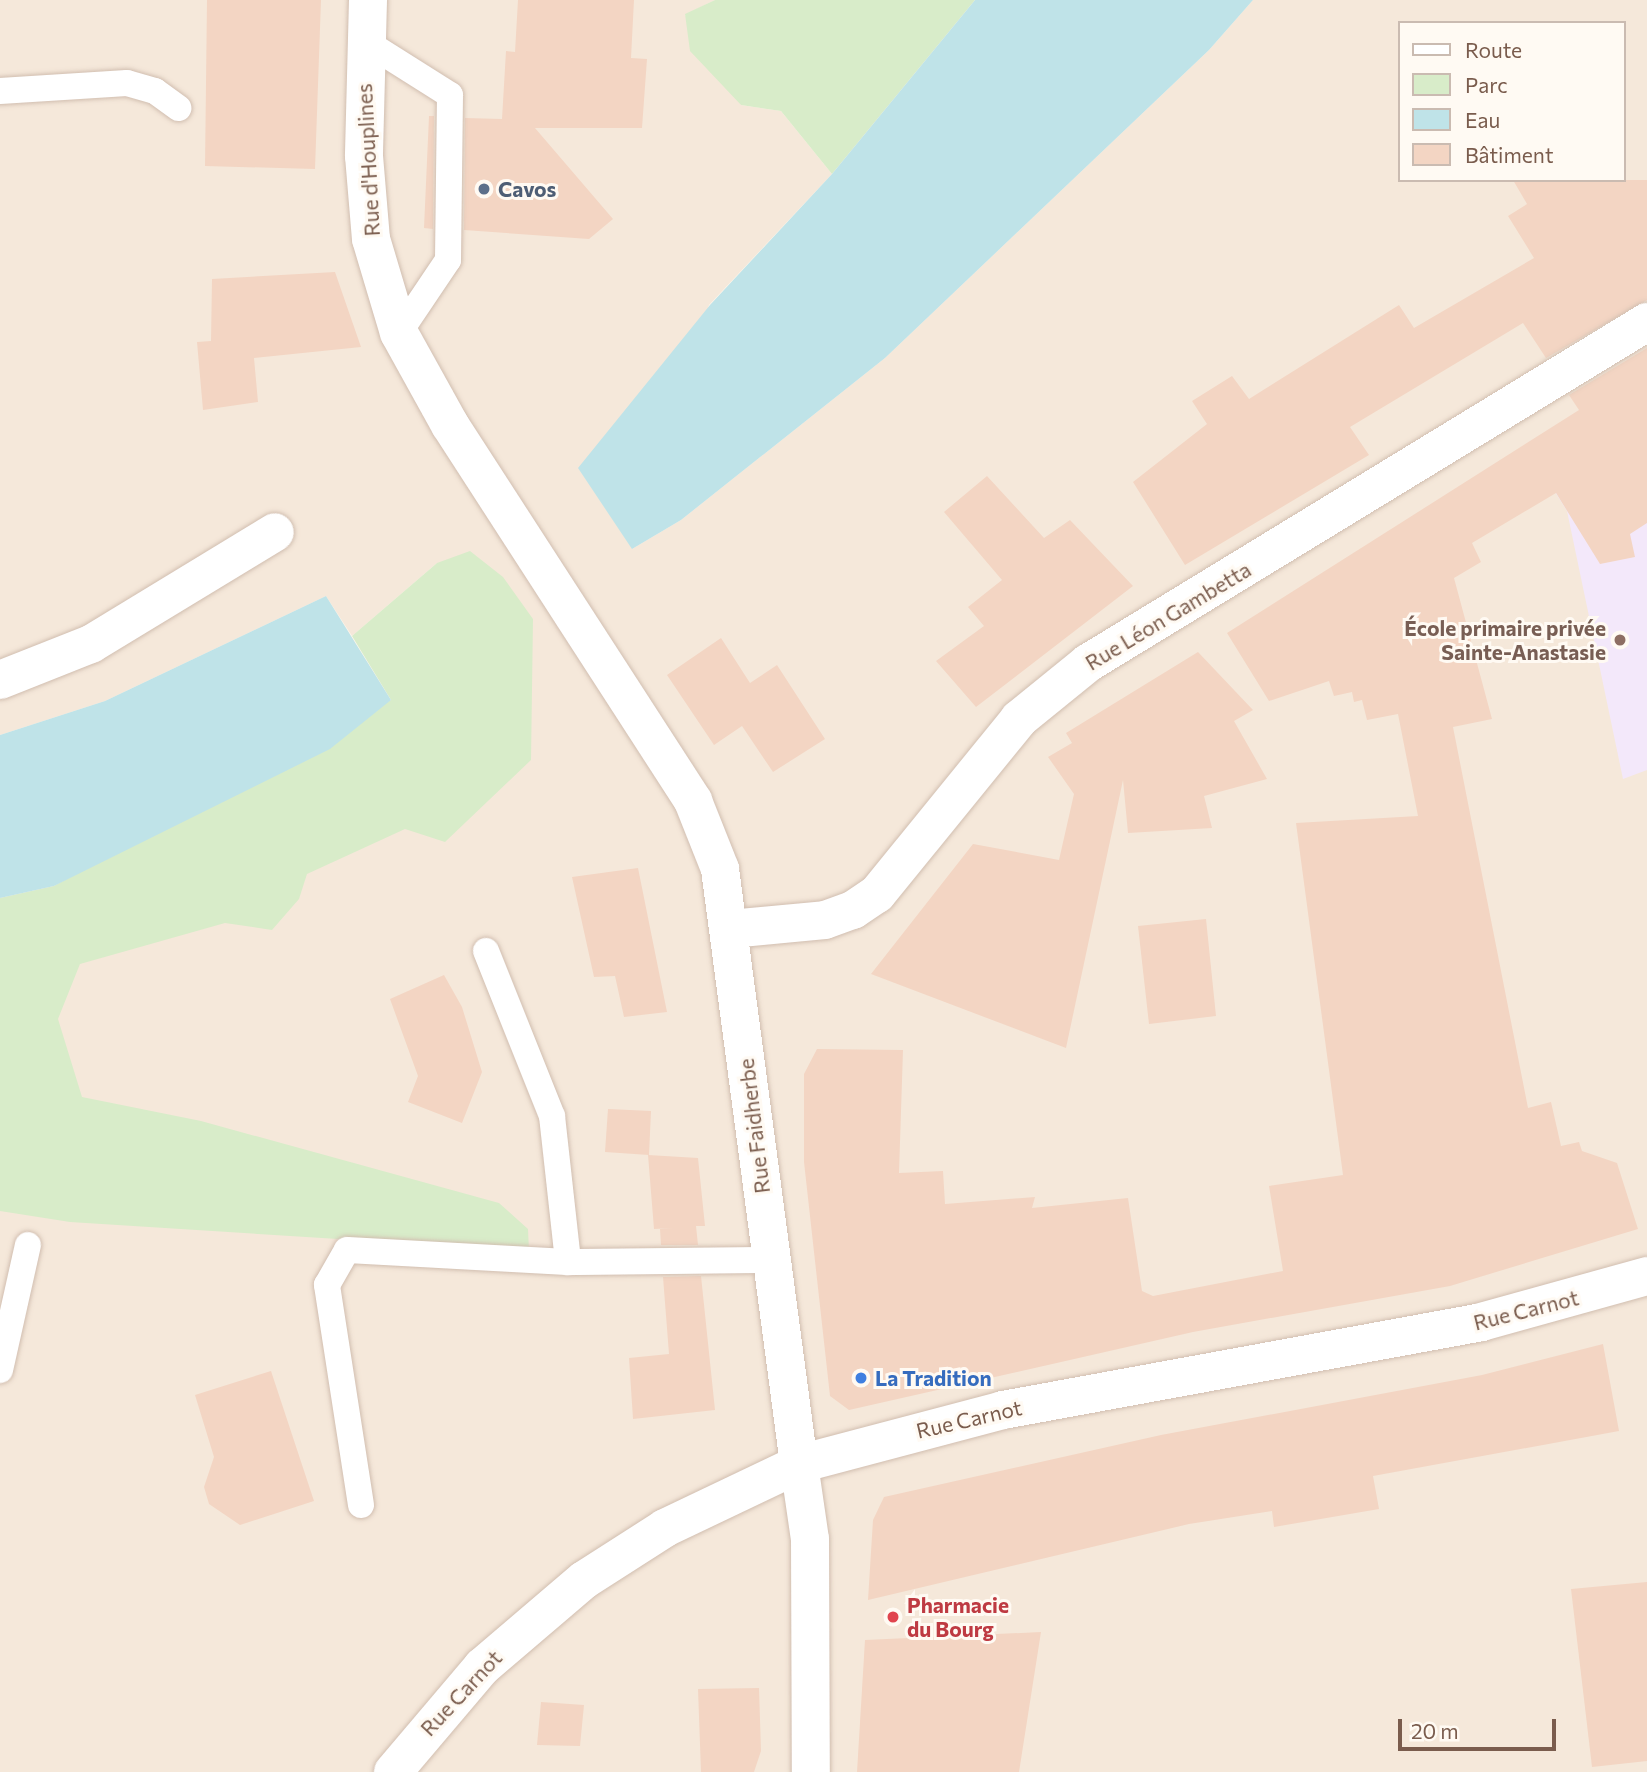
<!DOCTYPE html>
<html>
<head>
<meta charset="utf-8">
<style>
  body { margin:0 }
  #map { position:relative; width:1647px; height:1772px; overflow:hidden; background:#fdf6ec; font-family:Commissioner,sans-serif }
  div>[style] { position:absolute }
  .residential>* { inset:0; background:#f5e8da }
  .education>* { inset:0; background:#f3e8fa }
  .green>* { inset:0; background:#d8ecc9 }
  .water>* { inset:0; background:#bfe3e8 }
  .building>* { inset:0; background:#f3d5c3 }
  .roads { filter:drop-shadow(0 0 2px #d1beb0) drop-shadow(0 0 2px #d1beb0) }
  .service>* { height:26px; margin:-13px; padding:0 13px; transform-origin:13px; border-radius:13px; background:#fff }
  .minor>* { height:38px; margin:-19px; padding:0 19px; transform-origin:19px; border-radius:19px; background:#fff }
  .tertiary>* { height:38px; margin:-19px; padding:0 19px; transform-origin:19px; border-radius:19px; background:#fff }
  .secondary>* { height:38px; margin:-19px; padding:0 19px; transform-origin:19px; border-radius:19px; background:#fff }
  .dots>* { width:19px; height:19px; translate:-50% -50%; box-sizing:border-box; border:4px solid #fffaf3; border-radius:50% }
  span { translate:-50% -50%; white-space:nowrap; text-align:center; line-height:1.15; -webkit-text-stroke:6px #fffaf3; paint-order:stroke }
  .street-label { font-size:21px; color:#7a5c4d }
  .service-label { font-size:21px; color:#4e5e75; font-weight:700 }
  .left { translate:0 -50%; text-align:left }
  .education-label { font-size:21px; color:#785e54; font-weight:700 }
  .right { translate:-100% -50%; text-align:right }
  .shop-label { font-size:21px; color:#366cbe; font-weight:700 }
  .health-label { font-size:21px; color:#be3a42; font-weight:700 }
  .legend { position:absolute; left:1398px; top:21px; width:228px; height:161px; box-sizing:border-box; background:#fffaf3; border:2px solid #cabbb1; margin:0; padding:9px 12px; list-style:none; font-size:21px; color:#7a5c4d }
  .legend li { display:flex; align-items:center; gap:14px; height:35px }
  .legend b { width:35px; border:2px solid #cabbb1 }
  .scale { position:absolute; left:1398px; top:1719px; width:158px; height:32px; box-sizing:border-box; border:4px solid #7a5c4d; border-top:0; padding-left:9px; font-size:21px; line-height:24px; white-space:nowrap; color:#7a5c4d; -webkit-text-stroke:5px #fffaf3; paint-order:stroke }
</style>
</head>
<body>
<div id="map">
  <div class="residential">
    <i style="clip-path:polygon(evenodd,0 0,715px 0,685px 15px,741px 105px,781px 111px,832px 174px,709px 305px,632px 549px,681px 520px,885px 358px,1209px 50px,1253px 0,1647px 0,1647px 1772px,0 1772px,0 898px,54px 886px,391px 700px,437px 563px,352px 636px,326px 596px,105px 701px,0 735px,0 0,1400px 23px,1624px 23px,1624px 180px,1400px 180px,1400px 23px)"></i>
  </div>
  <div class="education">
    <i style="clip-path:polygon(1647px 369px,1647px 770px,1623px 779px,1567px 511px,1526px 446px)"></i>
  </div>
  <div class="green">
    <i style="clip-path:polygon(715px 0,975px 0,832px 174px,781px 111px,741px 105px,690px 51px,685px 14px)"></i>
    <i style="clip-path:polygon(470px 551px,503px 577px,533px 619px,531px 760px,445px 842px,405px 829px,307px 874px,299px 899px,272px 930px,225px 923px,80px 964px,58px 1019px,82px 1097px,201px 1121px,499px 1203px,528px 1229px,529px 1251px,70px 1222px,0 1211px,0 898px,54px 886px,391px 700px,352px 636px,437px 563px)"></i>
  </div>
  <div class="water">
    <i style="clip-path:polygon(975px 0,1253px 0,1209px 50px,885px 358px,681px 520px,632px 549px,578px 468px,710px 305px,832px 174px)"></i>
    <i style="clip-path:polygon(326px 596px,391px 700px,330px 749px,54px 886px,0 898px,0 735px,105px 701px)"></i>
  </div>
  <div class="building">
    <i style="clip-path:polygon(207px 0,321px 0,315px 169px,205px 166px)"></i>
    <i style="clip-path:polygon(518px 0,634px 0,631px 58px,647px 59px,642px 128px,535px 128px,613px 219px,589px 239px,464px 230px,465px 118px,502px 119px,506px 51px,515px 52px)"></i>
    <i style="clip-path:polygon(429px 116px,434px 116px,433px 229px,424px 228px)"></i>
    <i style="clip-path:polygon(1513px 180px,1647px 180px,1647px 300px,1546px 358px,1523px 323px,1350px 427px,1369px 455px,1185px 565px,1133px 482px,1207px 424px,1192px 401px,1232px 376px,1249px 399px,1399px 305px,1414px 328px,1534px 258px,1508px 216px,1527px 204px)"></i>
    <i style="clip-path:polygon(335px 272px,361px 347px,254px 358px,258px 402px,203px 410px,197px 342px,211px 341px,212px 279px)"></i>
    <i style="clip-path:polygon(1647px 348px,1647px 523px,1630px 534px,1635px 557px,1600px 564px,1556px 493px,1472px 543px,1481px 562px,1454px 578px,1492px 719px,1453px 727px,1528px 1108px,1551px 1102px,1561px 1146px,1579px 1142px,1582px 1151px,1617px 1163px,1638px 1229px,1450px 1286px,1193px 1332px,849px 1410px,830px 1396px,804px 1162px,804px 1074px,817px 1049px,903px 1050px,899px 1173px,943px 1171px,945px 1204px,1035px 1197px,1032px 1208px,1128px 1198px,1142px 1291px,1153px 1296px,1283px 1271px,1269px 1186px,1343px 1175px,1296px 823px,1418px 816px,1398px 714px,1367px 720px,1362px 700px,1354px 702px,1352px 692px,1334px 696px,1329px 681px,1269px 701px,1227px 633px,1579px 410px,1569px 395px)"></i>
    <i style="clip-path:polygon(987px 476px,1044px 538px,1070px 520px,1133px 586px,976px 707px,936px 661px,984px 626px,968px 607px,1002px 580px,944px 512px)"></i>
    <i style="clip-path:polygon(721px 638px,750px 683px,777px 665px,825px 739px,773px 772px,742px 726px,714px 745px,667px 675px)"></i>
    <i style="clip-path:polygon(1198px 652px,1253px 710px,1234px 721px,1267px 779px,1204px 796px,1212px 828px,1128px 833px,1123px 780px,1066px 1048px,871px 974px,973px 844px,1059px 860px,1074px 794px,1048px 757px,1072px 743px,1066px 733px)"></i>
    <i style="clip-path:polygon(638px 868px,667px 1012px,624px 1017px,615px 976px,594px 977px,572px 877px)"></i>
    <i style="clip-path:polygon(1206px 919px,1216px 1016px,1149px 1024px,1138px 926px)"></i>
    <i style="clip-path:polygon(444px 975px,462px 1007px,482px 1072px,462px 1123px,408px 1102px,418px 1076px,390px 999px)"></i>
    <i style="clip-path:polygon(608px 1109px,651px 1111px,649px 1155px,605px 1152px)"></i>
    <i style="clip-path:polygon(648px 1155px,698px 1158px,705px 1226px,696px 1226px,698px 1245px,661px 1245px,660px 1229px,673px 1228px,654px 1229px)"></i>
    <i style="clip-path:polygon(701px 1276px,715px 1410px,633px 1419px,629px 1358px,669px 1354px,663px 1277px)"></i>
    <i style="clip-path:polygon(1603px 1344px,1619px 1431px,1373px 1476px,1379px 1509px,1274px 1527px,1272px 1511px,1189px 1524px,868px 1600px,873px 1520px,884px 1497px,1161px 1435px,1482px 1375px)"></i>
    <i style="clip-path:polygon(271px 1371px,314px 1501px,240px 1525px,209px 1504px,204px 1487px,214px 1457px,195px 1395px)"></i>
    <i style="clip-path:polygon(1647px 1582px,1647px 1761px,1592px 1767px,1571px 1589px)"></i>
    <i style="clip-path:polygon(1041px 1632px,1019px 1772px,857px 1772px,865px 1640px)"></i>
    <i style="clip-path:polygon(759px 1688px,761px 1751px,754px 1772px,701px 1772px,698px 1689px)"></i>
    <i style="clip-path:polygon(541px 1702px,584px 1705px,580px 1746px,537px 1745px)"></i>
  </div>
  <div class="roads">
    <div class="service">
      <i style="left:366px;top:42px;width:99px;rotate:32.2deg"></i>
      <i style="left:450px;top:95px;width:165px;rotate:90.7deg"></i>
      <i style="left:448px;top:260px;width:88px;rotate:123.9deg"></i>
      <i style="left:0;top:91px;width:127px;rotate:-3.6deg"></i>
      <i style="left:127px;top:83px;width:29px;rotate:16deg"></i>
      <i style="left:155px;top:91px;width:29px;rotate:36deg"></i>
      <i style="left:486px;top:951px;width:178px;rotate:68.2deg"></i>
      <i style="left:552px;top:1116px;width:147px;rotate:83.7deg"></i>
      <i style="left:568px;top:1262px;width:202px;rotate:-0.6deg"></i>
      <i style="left:0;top:1370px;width:128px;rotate:-77.4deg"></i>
      <i style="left:361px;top:1505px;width:223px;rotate:-98.8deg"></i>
      <i style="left:327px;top:1285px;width:40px;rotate:-60.3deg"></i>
      <i style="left:347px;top:1250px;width:221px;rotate:3.1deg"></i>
    </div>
    <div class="minor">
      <i style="left:0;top:680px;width:98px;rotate:-21.6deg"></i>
      <i style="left:91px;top:644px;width:215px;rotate:-31.3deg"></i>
      <i style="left:730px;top:929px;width:95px;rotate:-5.4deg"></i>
      <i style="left:825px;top:920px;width:30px;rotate:-20deg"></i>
      <i style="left:853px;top:910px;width:29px;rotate:-34deg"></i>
      <i style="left:877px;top:894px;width:225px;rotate:-50.9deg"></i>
      <i style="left:1019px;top:719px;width:89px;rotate:-39.1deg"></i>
      <i style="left:1088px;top:663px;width:655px;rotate:-31.38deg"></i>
      <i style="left:799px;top:1464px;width:76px;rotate:81.7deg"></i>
      <i style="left:810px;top:1539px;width:233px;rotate:89.8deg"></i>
    </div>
    <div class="tertiary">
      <i style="left:368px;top:0;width:156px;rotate:91.5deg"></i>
      <i style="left:364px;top:156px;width:83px;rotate:85.2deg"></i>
      <i style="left:371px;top:239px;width:98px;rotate:73.4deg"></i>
      <i style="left:399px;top:333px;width:105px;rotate:61deg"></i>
      <i style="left:450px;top:425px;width:448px;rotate:57.1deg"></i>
      <i style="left:693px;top:801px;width:73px;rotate:68.3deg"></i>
      <i style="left:720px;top:869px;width:600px;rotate:82.44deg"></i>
    </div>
    <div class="secondary">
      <i style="left:393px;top:1772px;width:138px;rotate:-49.7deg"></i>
      <i style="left:482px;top:1667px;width:134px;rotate:-40.5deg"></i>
      <i style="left:584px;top:1580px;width:96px;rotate:-32.7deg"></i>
      <i style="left:665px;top:1528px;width:148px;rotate:-25.5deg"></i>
      <i style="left:799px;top:1464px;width:211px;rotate:-14.8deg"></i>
      <i style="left:1003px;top:1410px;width:486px;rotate:-10.4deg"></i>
      <i style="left:1481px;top:1322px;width:172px;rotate:-15.5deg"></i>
    </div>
  </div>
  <div class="dots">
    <i style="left:484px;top:189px;background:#5c6f8a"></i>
    <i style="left:1620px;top:640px;background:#8d6e63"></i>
    <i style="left:861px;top:1378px;background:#3f7fe0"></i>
    <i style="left:893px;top:1617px;background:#e0444e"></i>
  </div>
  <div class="street-label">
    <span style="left:368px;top:160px;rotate:-93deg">Rue d'Houplines</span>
    <span style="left:1168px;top:616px;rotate:-31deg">Rue Léon Gambetta</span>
    <span style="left:754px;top:1126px;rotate:-97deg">Rue Faidherbe</span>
    <span style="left:1526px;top:1310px;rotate:-14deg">Rue Carnot</span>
    <span style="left:969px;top:1419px;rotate:-13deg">Rue Carnot</span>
    <span style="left:461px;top:1693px;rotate:-47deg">Rue Carnot</span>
  </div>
  <div class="service-label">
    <span class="left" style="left:498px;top:189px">Cavos</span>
  </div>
  <div class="education-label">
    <span class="right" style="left:1606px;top:640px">École primaire privée<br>Sainte-Anastasie</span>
  </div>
  <div class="shop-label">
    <span class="left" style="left:875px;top:1378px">La Tradition</span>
  </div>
  <div class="health-label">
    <span class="left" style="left:907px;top:1617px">Pharmacie<br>du Bourg</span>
  </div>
  <ul class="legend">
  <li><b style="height:9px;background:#fff"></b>Route</li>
  <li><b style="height:19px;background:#d8ecc9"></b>Parc</li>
  <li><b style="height:19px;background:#bfe3e8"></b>Eau</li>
  <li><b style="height:19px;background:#f3d5c3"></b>Bâtiment</li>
  </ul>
  <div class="scale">20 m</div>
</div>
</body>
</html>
